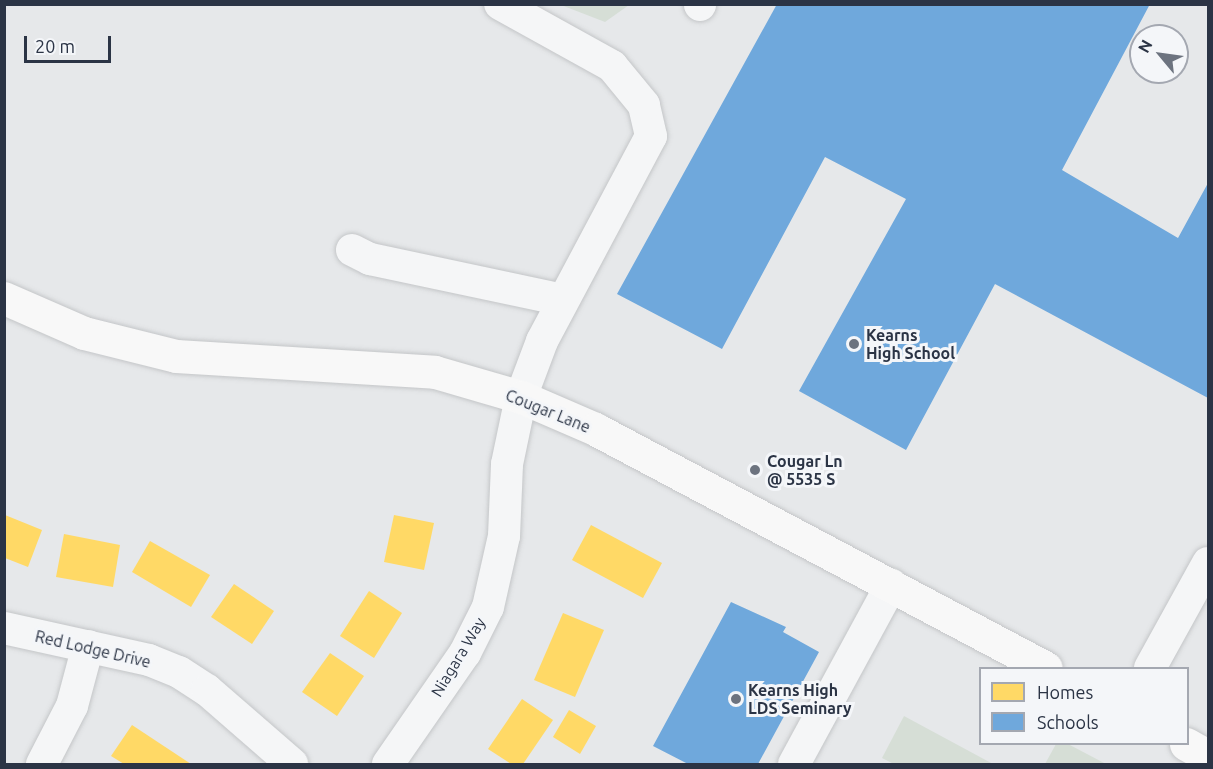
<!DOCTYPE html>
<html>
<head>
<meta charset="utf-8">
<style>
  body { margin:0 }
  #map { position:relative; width:1213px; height:769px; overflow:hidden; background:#e6e8ea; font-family:Ubuntu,sans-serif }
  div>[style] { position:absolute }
  .green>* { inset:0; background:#d6ded6 }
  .homes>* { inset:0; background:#ffd966 }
  .schools>* { inset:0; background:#6fa8dc }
  .roads { filter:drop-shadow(0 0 2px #c4c6c8) drop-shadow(0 0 2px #c4c6c8) }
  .minor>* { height:32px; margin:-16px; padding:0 16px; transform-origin:16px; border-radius:16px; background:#f5f6f7 }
  .major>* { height:33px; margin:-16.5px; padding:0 16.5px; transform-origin:16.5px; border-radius:16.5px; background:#f8f8f8 }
  .dots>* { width:16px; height:16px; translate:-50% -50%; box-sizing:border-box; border:3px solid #f4f6f9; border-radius:50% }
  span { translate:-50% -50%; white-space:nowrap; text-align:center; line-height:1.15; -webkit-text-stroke:6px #f4f6f9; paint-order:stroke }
  .poi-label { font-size:16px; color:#2b3445; font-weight:700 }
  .left { translate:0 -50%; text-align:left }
  .street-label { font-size:16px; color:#2b3445 }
  .frame { position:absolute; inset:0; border:6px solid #2b3445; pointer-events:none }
  .legend { position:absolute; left:979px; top:667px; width:210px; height:78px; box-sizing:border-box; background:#f4f6f9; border:2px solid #a4a8b1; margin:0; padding:8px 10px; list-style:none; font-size:18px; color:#2b3445 }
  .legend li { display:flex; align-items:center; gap:12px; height:30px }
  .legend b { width:30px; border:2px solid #a4a8b1 }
  .north { position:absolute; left:1129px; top:24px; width:60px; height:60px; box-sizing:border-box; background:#f4f6f9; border:2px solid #a4a8b1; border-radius:50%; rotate:299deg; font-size:16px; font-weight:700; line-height:24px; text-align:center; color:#2b3445 }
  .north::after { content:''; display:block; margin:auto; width:21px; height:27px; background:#6c737f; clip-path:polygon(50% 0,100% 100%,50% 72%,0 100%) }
  .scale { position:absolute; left:24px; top:36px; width:87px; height:27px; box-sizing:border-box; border:3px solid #2b3445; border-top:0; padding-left:8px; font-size:18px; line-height:21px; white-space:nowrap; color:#2b3445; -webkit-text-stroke:4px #f4f6f9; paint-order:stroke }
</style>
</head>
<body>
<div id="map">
  <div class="green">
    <i style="clip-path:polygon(561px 5px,629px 5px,605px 22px)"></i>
    <i style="clip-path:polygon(904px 716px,993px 764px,894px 764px,882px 758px)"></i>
    <i style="clip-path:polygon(1056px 744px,1068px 744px,1106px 764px,1045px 764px)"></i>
  </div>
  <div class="homes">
    <i style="clip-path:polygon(5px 515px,42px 530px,28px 567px,5px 558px)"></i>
    <i style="clip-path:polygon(394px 515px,434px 523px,424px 570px,384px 562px)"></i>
    <i style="clip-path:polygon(591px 525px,662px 563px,643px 598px,572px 560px)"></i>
    <i style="clip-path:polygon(64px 534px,120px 545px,113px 587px,56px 577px)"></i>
    <i style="clip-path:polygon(150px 541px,210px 575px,191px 607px,132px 572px)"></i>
    <i style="clip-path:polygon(234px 584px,274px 611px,252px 644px,211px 617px)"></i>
    <i style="clip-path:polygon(369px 591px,402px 613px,374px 658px,340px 636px)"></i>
    <i style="clip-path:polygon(563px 613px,604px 630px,575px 697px,534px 680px)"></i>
    <i style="clip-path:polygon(330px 653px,364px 676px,337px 716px,302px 692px)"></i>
    <i style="clip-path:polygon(522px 699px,553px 720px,523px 764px,511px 764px,488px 749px)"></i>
    <i style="clip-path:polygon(569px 710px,596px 726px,580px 754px,553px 737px)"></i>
    <i style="clip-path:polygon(132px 725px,191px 764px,124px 764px,111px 756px)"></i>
  </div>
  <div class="schools">
    <i style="clip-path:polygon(777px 4px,1150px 4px,1062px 170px,1178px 238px,1208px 183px,1208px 398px,995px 284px,906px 450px,799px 391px,906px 199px,825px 157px,722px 349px,617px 294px)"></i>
    <i style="clip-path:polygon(731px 602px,786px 627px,783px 632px,819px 652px,758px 764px,688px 764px,653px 746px)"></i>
  </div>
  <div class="roads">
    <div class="minor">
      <i style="left:700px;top:5px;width:1px;rotate:-90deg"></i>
      <i style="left:352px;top:250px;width:20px;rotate:27deg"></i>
      <i style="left:370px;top:259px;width:197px;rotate:12deg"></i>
      <i style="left:4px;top:628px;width:148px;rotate:12.4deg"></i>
      <i style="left:149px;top:660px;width:32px;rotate:22deg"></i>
      <i style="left:179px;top:672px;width:33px;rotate:33deg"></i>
      <i style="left:207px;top:690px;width:113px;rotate:41deg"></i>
      <i style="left:1150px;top:668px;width:120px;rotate:-61.1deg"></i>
      <i style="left:42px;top:764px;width:65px;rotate:-62.7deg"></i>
      <i style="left:72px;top:706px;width:62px;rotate:-75.1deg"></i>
      <i style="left:388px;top:764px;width:135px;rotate:-55.3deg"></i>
      <i style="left:465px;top:653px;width:51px;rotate:-63.4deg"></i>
      <i style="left:488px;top:607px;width:73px;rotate:-77.3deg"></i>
      <i style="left:504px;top:536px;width:72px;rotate:-87.6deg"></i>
      <i style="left:507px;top:464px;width:68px;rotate:-78.2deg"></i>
      <i style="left:521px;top:397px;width:60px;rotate:-69.4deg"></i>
      <i style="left:542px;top:341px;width:232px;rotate:-62deg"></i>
      <i style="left:651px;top:136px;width:32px;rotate:-103deg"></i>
      <i style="left:644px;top:105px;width:50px;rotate:-129.4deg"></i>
      <i style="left:612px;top:66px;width:128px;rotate:-151deg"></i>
      <i style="left:794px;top:764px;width:204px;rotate:-61.5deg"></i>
    </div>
    <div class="major">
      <i style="left:4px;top:298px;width:87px;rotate:23.6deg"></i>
      <i style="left:84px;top:333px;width:95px;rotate:14deg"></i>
      <i style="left:176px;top:356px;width:259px;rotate:3.5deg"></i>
      <i style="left:435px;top:372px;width:90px;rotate:16.2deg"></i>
      <i style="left:521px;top:397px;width:81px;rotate:23.4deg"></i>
      <i style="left:595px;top:429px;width:510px;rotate:27.92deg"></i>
      <i style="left:1186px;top:744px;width:25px;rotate:29deg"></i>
    </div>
  </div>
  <div class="dots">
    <i style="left:854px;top:344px;background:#6c737f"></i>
    <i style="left:755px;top:470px;background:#6c737f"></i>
    <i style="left:736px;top:699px;background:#6c737f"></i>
  </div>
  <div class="poi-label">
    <span class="left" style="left:866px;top:344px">Kearns<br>High School</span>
    <span class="left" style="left:767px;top:470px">Cougar Ln<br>@ 5535 S</span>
    <span class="left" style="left:748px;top:699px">Kearns High<br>LDS Seminary</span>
  </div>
  <div class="street-label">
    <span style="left:548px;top:411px;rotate:22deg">Cougar Lane</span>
    <span style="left:93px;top:649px;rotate:13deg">Red Lodge Drive</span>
    <span style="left:458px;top:657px;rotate:-59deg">Niagara Way</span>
  </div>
  <div class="frame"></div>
  <ul class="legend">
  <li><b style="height:16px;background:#ffd966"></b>Homes</li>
  <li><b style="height:16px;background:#6fa8dc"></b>Schools</li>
  </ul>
  <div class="north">N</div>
  <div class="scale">20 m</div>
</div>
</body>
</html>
